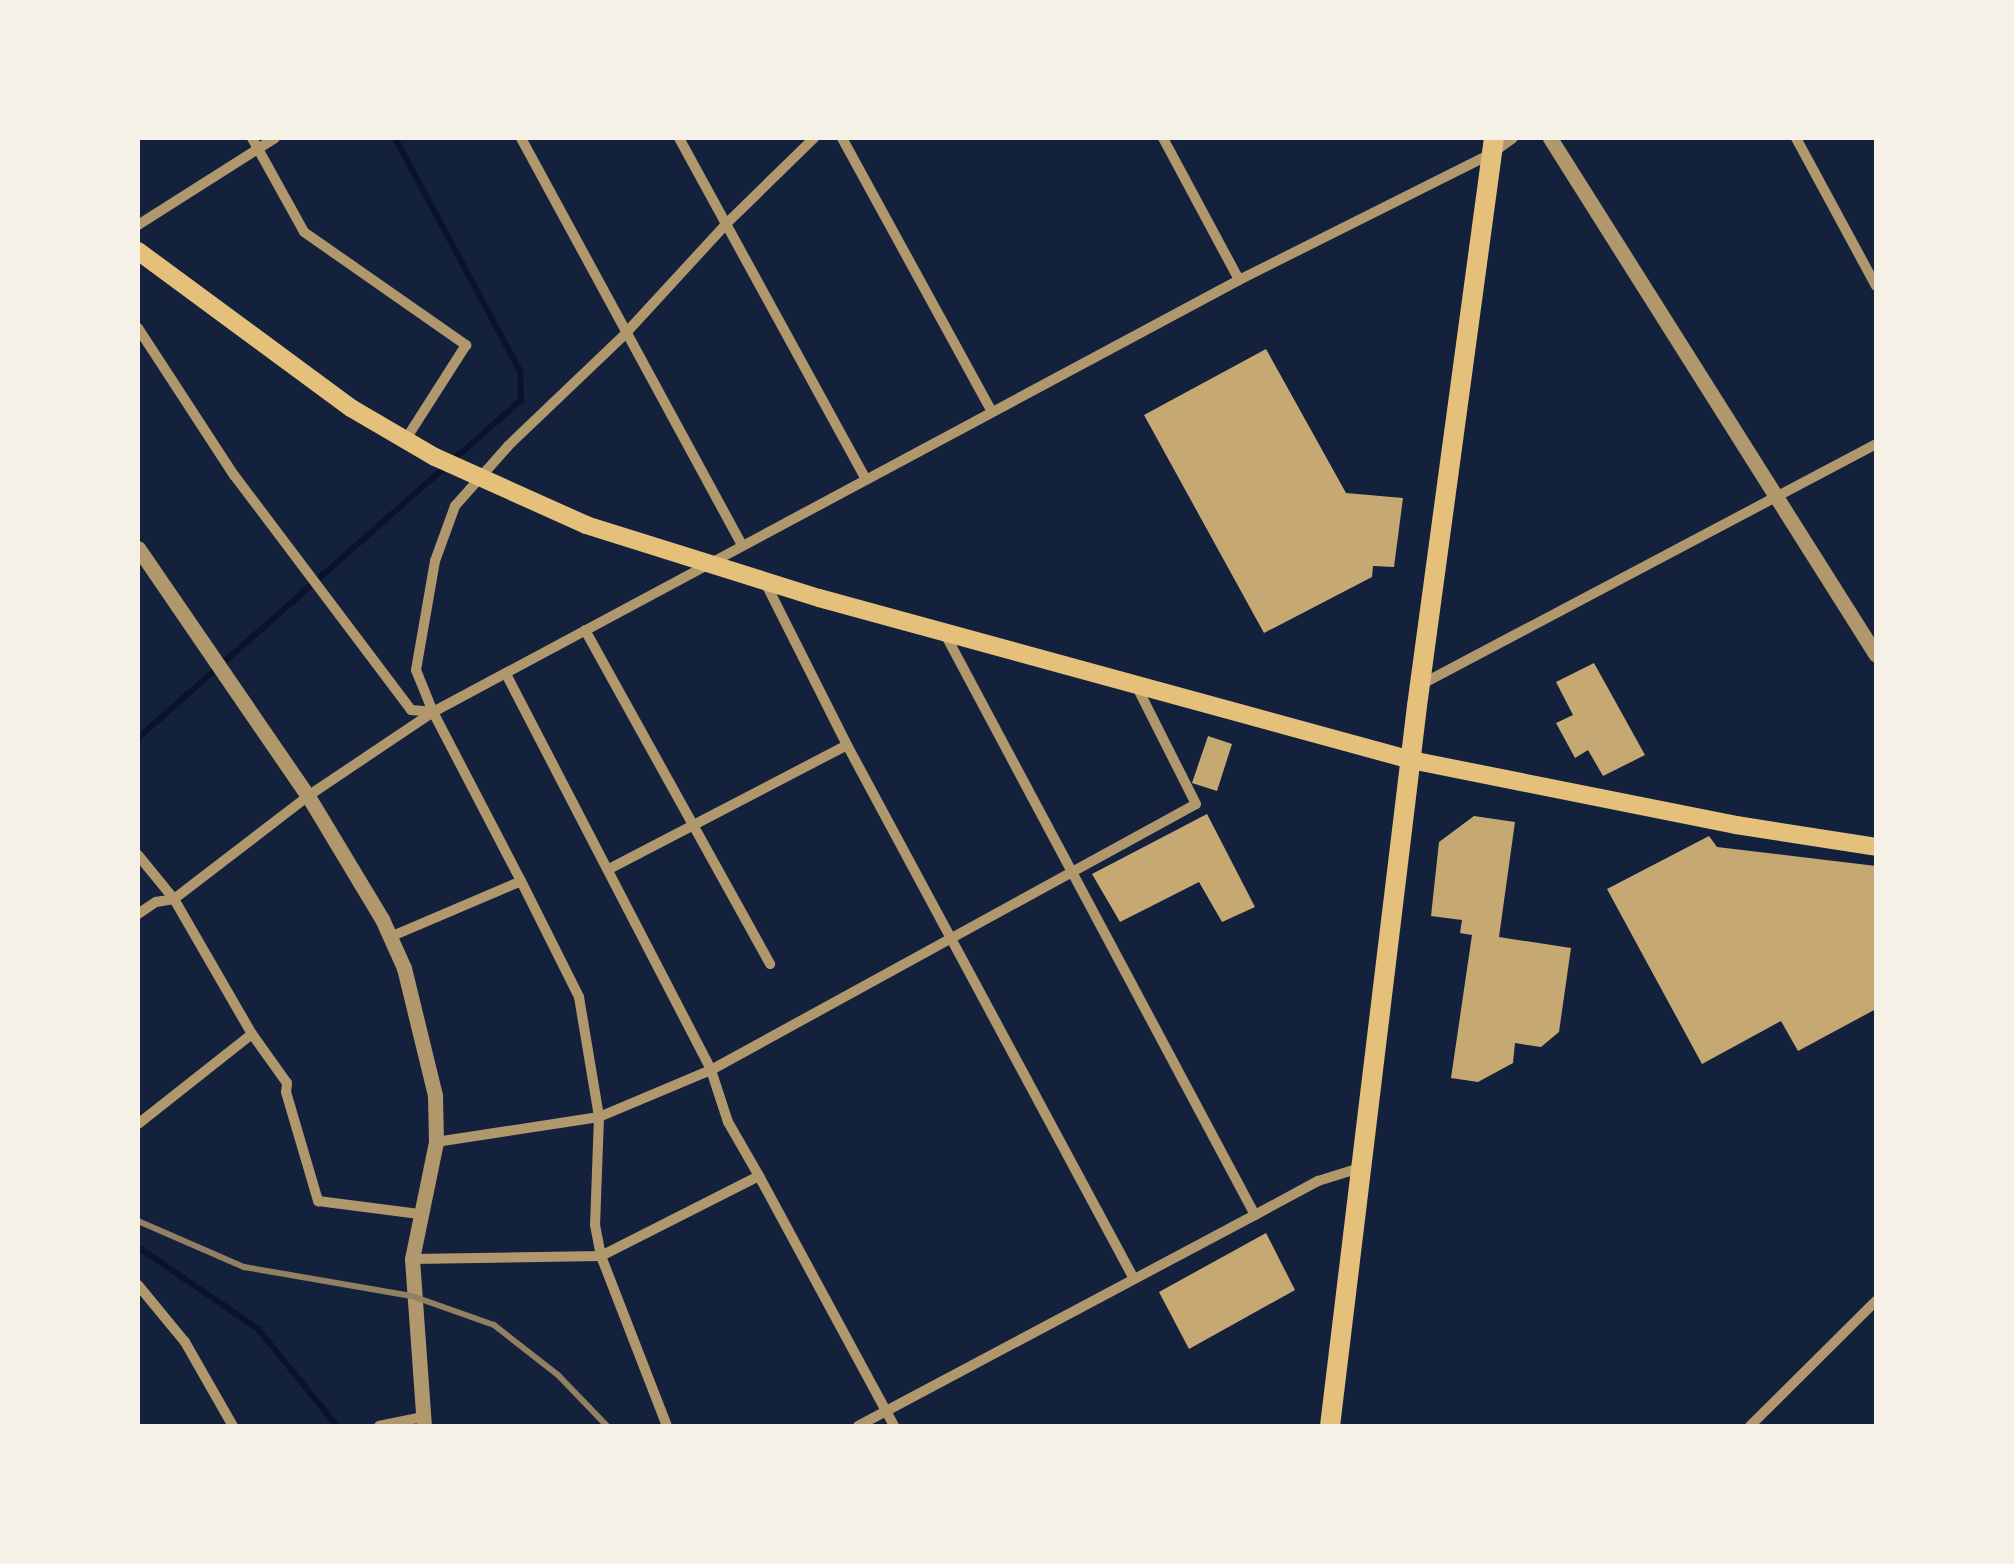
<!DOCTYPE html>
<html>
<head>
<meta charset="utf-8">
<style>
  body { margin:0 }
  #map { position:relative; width:2014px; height:1564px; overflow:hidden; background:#14213d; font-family:Barlow,sans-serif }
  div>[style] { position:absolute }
  .stream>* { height:6px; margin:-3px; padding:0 3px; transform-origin:3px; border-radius:3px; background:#0b132b }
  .building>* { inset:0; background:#c6a872 }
  .minor>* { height:10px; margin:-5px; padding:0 5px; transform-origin:5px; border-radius:5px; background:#b1986c }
  .tertiary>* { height:15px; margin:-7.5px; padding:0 7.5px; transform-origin:7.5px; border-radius:7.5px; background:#b1986c }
  .secondary>* { height:18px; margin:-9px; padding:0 9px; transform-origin:9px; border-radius:9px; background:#e5c07b }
  .trunk>* { height:20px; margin:-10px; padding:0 10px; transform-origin:10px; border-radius:10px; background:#e5c07b }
  .rail>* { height:6px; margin:-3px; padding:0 3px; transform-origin:3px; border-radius:3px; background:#918062 }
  span { translate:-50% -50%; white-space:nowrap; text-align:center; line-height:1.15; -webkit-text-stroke:10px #f6f1e7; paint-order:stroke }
  .frame { position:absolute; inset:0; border:140px solid #f6f1e7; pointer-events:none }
</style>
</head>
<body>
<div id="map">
  <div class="stream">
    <i style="left:138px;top:738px;width:511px;rotate:-41.43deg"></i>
    <i style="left:521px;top:400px;width:29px;rotate:-92deg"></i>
    <i style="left:520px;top:371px;width:264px;rotate:-118.2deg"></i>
    <i style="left:138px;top:1247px;width:145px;rotate:34.3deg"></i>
    <i style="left:258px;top:1329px;width:125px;rotate:50.8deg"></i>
  </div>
  <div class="building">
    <i style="clip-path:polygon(1266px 349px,1346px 493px,1403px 498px,1394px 567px,1373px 566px,1372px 577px,1264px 633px,1144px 415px)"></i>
    <i style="clip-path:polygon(1594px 663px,1645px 755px,1603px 776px,1588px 750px,1575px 758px,1556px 723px,1573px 715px,1556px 682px)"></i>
    <i style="clip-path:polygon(1208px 736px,1232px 744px,1217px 791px,1192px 783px)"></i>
    <i style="clip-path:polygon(1207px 814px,1255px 907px,1222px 922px,1199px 882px,1120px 922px,1092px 874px)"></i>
    <i style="clip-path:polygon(1474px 816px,1515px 822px,1499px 937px,1571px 948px,1559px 1032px,1541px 1047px,1515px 1043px,1513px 1063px,1478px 1082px,1451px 1078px,1472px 935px,1460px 933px,1462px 920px,1431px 916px,1439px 842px)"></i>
    <i style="clip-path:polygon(1709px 836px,1717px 847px,1876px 866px,1876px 1009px,1798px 1051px,1781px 1021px,1702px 1064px,1607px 889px)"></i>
    <i style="clip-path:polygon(1266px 1233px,1295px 1290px,1189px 1349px,1159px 1292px)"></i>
  </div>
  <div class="minor">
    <i style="left:252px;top:138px;width:107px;rotate:61deg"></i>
    <i style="left:304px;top:232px;width:198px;rotate:34.9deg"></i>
    <i style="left:466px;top:345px;width:112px;rotate:122.6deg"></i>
    <i style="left:521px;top:138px;width:463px;rotate:61.5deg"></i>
    <i style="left:679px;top:138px;width:389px;rotate:61.3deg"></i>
    <i style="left:842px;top:138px;width:312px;rotate:61.3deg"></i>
    <i style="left:1163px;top:138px;width:161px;rotate:61.8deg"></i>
    <i style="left:1796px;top:138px;width:168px;rotate:61.6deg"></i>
    <i style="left:138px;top:225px;width:162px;rotate:-32.4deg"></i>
    <i style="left:138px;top:328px;width:176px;rotate:56.9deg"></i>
    <i style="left:234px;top:475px;width:294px;rotate:53deg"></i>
    <i style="left:411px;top:710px;width:21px;rotate:5deg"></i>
    <i style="left:764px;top:580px;width:185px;rotate:63.3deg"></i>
    <i style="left:847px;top:745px;width:604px;rotate:61.74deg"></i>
    <i style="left:585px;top:630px;width:382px;rotate:61deg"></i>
    <i style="left:506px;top:674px;width:446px;rotate:62.6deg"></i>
    <i style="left:711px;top:1070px;width:55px;rotate:71.9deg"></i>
    <i style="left:728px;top:1122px;width:62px;rotate:60.1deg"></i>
    <i style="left:1422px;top:684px;width:514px;rotate:-27.86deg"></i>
    <i style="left:138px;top:855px;width:57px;rotate:50.7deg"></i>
    <i style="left:174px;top:899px;width:156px;rotate:60deg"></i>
    <i style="left:252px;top:1034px;width:60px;rotate:54.5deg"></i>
    <i style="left:287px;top:1083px;width:9px;rotate:96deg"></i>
    <i style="left:286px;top:1092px;width:114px;rotate:73.6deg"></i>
    <i style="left:318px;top:1201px;width:102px;rotate:7.3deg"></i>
    <i style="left:609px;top:869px;width:268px;rotate:-27.5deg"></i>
    <i style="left:521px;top:881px;width:130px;rotate:63.4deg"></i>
    <i style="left:579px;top:997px;width:122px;rotate:80.5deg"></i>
    <i style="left:599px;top:1117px;width:108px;rotate:92.1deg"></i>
    <i style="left:595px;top:1225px;width:32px;rotate:79deg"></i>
    <i style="left:601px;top:1256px;width:182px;rotate:68.8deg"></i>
    <i style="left:138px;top:914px;width:22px;rotate:-34deg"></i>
    <i style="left:156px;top:902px;width:18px;rotate:-9deg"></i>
    <i style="left:174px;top:899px;width:169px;rotate:-37.5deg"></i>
    <i style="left:308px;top:796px;width:151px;rotate:-33.9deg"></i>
    <i style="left:433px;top:712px;width:914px;rotate:-28.19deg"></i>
    <i style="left:1239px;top:280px;width:282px;rotate:-26.6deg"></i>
    <i style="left:1491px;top:154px;width:27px;rotate:-36deg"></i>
    <i style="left:390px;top:937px;width:142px;rotate:-23.1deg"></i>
    <i style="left:521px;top:881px;width:191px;rotate:-117.5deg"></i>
    <i style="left:433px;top:712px;width:45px;rotate:-112deg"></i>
    <i style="left:416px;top:670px;width:111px;rotate:-80.1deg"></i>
    <i style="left:435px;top:561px;width:59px;rotate:-70deg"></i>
    <i style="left:455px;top:506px;width:80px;rotate:-48.5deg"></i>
    <i style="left:508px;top:446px;width:162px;rotate:-43.7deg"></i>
    <i style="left:625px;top:334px;width:151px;rotate:-47.4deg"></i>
    <i style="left:727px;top:223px;width:122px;rotate:-44.3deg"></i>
    <i style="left:138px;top:1124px;width:145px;rotate:-38.3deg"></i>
    <i style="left:436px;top:1142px;width:165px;rotate:-8.7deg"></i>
    <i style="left:599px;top:1117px;width:121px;rotate:-22.8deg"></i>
    <i style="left:711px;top:1070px;width:553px;rotate:-28.74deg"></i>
    <i style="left:1196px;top:804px;width:129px;rotate:-116.8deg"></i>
    <i style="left:1255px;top:1215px;width:72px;rotate:-28.4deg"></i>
    <i style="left:1318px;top:1181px;width:47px;rotate:-17.3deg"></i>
    <i style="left:412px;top:1259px;width:189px;rotate:-0.9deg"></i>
    <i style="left:601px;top:1256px;width:177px;rotate:-26.9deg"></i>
    <i style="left:759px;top:1176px;width:284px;rotate:61.6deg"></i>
    <i style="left:138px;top:1285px;width:74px;rotate:50.5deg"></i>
    <i style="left:185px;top:1342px;width:97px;rotate:60.3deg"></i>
    <i style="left:379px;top:1426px;width:45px;rotate:-11.6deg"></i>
    <i style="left:858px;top:1426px;width:450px;rotate:-28deg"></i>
    <i style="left:1255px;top:1215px;width:659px;rotate:-118.08deg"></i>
    <i style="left:1750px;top:1426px;width:177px;rotate:-44.8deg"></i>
  </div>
  <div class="tertiary">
    <i style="left:1550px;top:138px;width:611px;rotate:57.77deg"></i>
    <i style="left:138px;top:548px;width:301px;rotate:55.6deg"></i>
    <i style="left:308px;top:796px;width:144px;rotate:59deg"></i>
    <i style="left:382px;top:919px;width:54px;rotate:65.8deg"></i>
    <i style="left:404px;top:968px;width:131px;rotate:76.3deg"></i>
    <i style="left:435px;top:1095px;width:47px;rotate:88.8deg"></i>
    <i style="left:436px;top:1142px;width:119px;rotate:101.6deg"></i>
    <i style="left:412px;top:1259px;width:167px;rotate:85.9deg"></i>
  </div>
  <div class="secondary">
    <i style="left:138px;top:251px;width:265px;rotate:36.4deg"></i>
    <i style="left:351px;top:408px;width:97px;rotate:30.3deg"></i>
    <i style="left:435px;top:457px;width:166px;rotate:24.2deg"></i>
    <i style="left:586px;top:525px;width:244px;rotate:17.4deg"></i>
    <i style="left:819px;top:598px;width:614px;rotate:15.3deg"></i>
    <i style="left:1411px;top:760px;width:331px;rotate:11.3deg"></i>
    <i style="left:1736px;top:825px;width:142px;rotate:8.9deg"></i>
  </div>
  <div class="trunk">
    <i style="left:1330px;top:1426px;width:725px;rotate:-83.11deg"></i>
    <i style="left:1417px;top:706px;width:573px;rotate:-82.28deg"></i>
  </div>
  <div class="rail">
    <i style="left:138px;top:1221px;width:116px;rotate:23.5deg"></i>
    <i style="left:244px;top:1267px;width:170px;rotate:9.8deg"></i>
    <i style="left:412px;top:1296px;width:87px;rotate:19.5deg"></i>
    <i style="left:494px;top:1325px;width:81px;rotate:38deg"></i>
    <i style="left:558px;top:1375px;width:71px;rotate:46.1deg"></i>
  </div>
  <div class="frame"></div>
</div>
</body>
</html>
